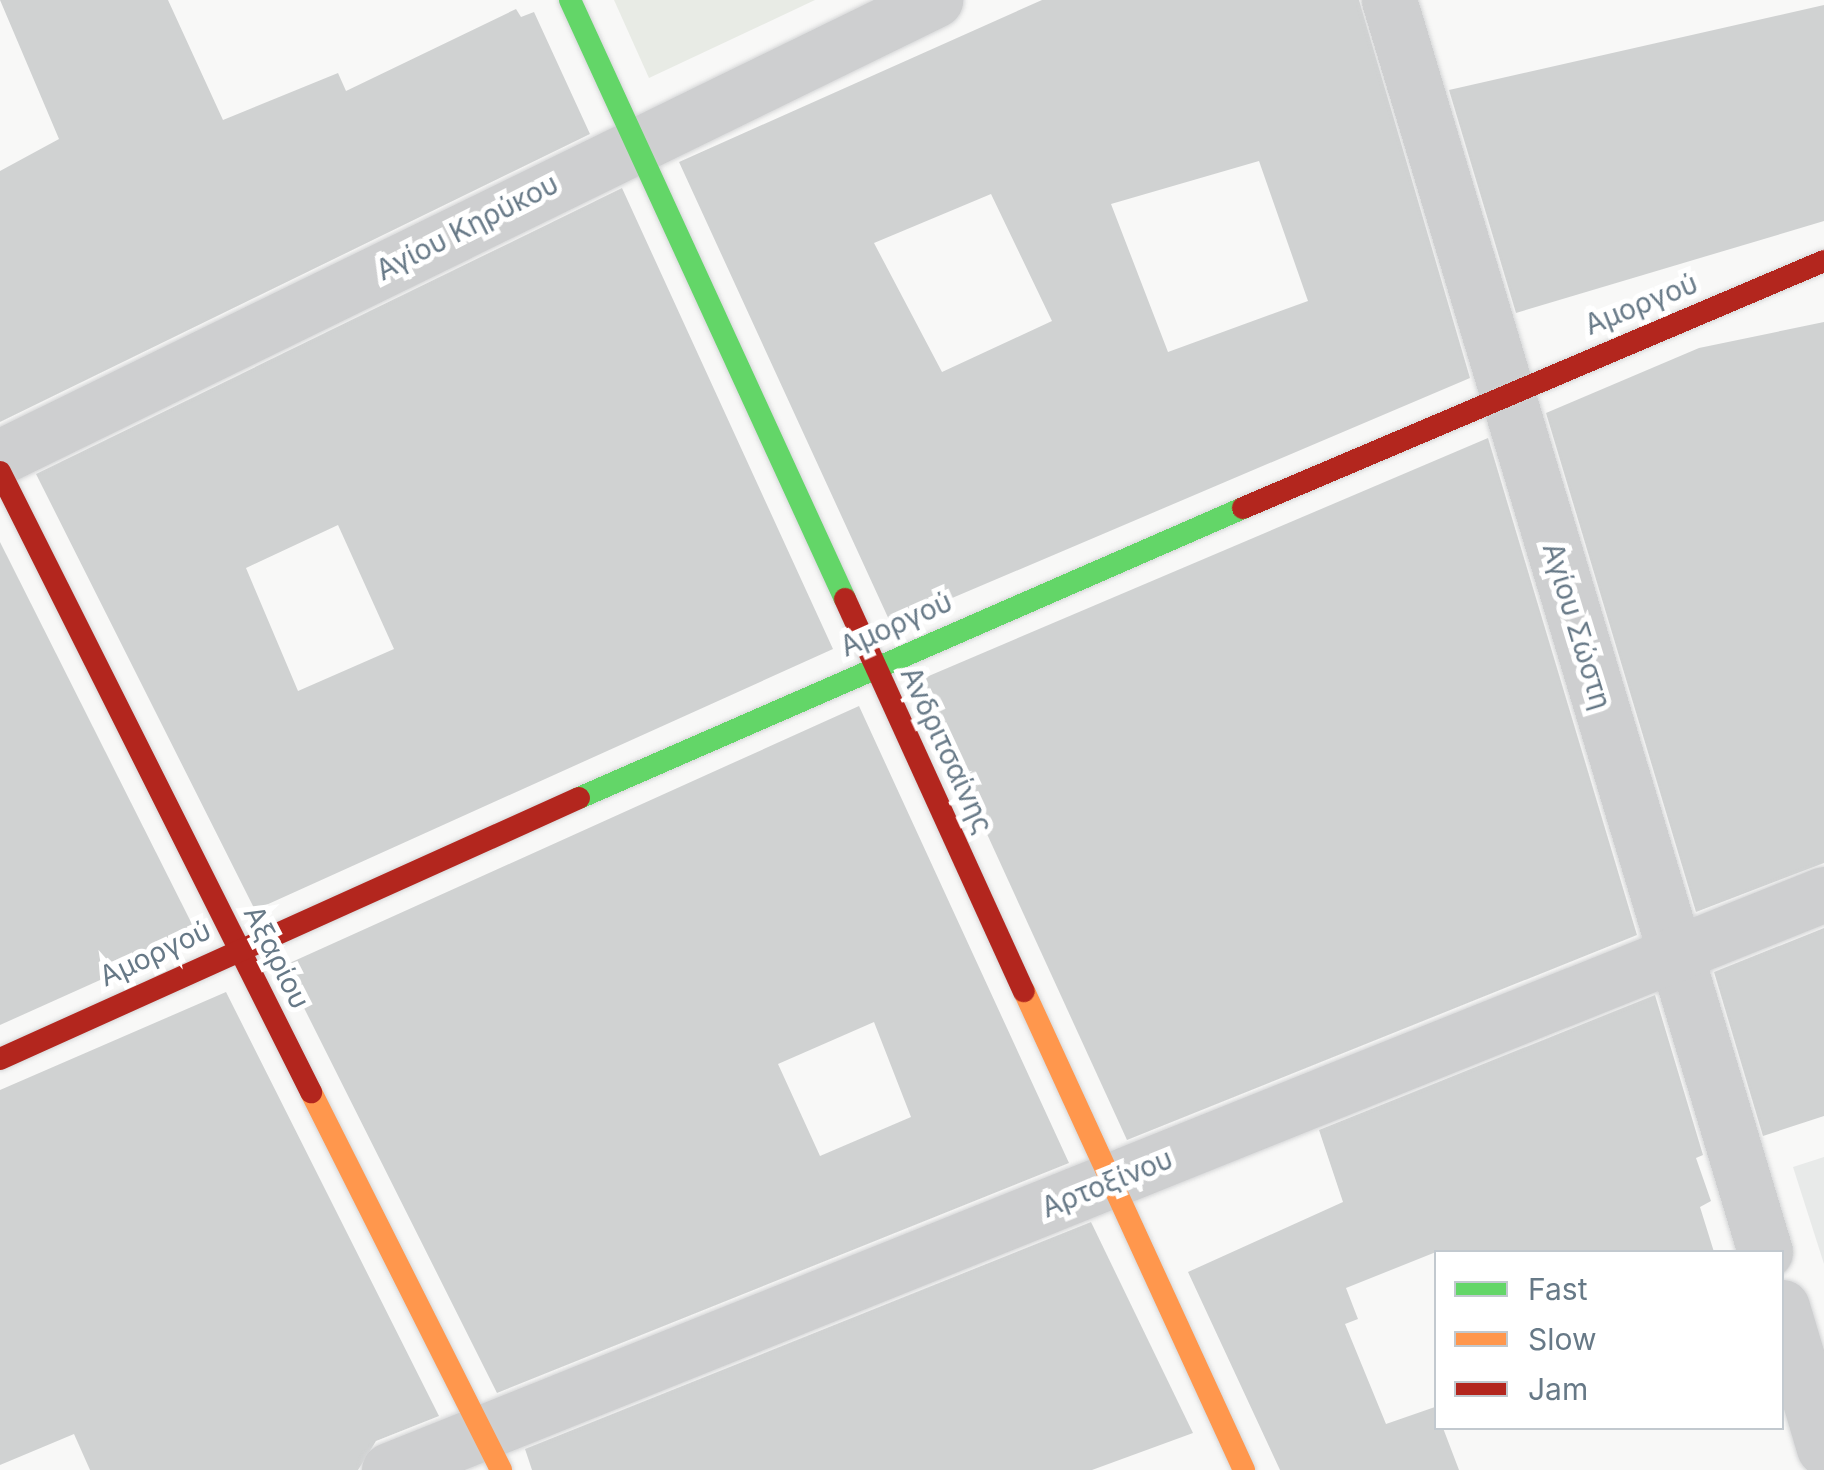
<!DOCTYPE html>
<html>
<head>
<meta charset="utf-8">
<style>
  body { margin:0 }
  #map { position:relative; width:1824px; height:1470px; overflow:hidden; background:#f8f8f7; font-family:Inter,sans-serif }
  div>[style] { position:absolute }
  .built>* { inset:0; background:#e8eae9 }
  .green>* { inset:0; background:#e8ebe5 }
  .building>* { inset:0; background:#d0d2d2 }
  .roads { filter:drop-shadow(0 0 2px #d5d6d7) drop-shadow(0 0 2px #d5d6d7) }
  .street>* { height:55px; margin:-27.5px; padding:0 27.5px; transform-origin:27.5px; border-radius:27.5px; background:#cecfd0 }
  .fast>* { height:22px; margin:-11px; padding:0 11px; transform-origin:11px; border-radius:11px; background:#63d668 }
  .slow>* { height:22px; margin:-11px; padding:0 11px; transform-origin:11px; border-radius:11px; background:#ff974d }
  .jam>* { height:22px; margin:-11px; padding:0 11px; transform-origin:11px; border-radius:11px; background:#b3261e }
  span { translate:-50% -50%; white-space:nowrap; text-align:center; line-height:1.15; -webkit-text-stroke:10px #fff; paint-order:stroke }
  .street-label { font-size:28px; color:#677987 }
  .legend { position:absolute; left:1434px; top:1250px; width:350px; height:180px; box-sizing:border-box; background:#fff; border:2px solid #c2c9cf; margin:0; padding:12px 18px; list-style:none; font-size:30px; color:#677987 }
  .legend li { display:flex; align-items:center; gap:20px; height:50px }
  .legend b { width:50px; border:2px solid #c2c9cf }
</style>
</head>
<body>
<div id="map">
  <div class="built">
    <i style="clip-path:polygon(1824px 1157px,1824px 1264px,1793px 1167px)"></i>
  </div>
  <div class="green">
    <i style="clip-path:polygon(614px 0,815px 0,649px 78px)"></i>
  </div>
  <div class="building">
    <i style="clip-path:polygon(0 0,168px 0,223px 120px,338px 73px,346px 91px,516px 9px,521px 17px,534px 12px,590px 134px,0 422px,0 171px,59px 139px)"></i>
    <i style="clip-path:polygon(evenodd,1042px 0,1359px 0,1470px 378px,891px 624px,679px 162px,1042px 0,1259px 161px,1308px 301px,1168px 352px,1111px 204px,1259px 161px,1042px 0,991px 194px,1052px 321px,942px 372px,874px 243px,991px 194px)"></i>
    <i style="clip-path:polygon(1824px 5px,1824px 221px,1516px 313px,1449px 90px)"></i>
    <i style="clip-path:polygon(evenodd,622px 188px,833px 649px,255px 910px,36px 474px,622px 188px,338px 525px,394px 649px,298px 691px,246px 568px,338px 525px)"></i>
    <i style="clip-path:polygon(1824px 322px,1824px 863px,1696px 912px,1546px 413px,1699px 348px)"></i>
    <i style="clip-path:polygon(1488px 438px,1637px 935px,1127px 1140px,917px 681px)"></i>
    <i style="clip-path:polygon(0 542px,198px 936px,0 1025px)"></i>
    <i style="clip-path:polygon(evenodd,859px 706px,1069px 1163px,497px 1393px,283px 966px,859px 706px,874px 1022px,911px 1117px,820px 1156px,778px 1064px,874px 1022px)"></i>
    <i style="clip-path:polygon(1824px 928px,1824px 1116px,1763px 1136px,1714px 972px)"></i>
    <i style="clip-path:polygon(226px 992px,439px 1416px,376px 1441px,358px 1470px,90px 1470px,74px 1434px,0 1465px,0 1090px)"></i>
    <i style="clip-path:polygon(1655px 995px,1703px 1155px,1696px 1158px,1711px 1201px,1700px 1207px,1714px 1252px,1436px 1252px,1346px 1288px,1358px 1319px,1345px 1324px,1386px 1424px,1435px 1407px,1459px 1470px,1280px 1470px,1188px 1272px,1343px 1202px,1319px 1130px)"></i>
    <i style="clip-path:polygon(1091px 1222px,1193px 1433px,1092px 1470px,532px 1470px,525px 1449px)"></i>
  </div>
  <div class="roads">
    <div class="street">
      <i style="left:1389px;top:0;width:1307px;rotate:73.28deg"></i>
      <i style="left:0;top:457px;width:1041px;rotate:-26.05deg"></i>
      <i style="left:1782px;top:1307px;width:147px;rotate:73.4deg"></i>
      <i style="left:389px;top:1470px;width:1546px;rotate:-21.87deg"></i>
    </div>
    <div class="fast">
      <i style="left:570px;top:0;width:659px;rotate:65.34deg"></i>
      <i style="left:579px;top:798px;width:725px;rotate:-23.59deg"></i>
    </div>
    <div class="slow">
      <i style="left:1024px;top:991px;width:527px;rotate:65.33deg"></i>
      <i style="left:311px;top:1092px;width:423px;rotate:63.3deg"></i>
    </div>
    <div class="jam">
      <i style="left:0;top:472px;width:694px;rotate:63.36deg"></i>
      <i style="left:1243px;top:508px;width:631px;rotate:-23.03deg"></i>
      <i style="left:845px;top:599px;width:431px;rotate:65.5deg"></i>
      <i style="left:0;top:1059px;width:635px;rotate:-24.26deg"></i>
    </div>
  </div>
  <div class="street-label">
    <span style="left:467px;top:227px;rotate:-27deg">Αγίου Κηρύκου</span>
    <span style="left:1641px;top:304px;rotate:-22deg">Αμοργού</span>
    <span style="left:896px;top:624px;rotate:-24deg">Αμοργού</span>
    <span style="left:1577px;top:626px;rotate:73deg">Αγίου Σώστη</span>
    <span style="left:947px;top:750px;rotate:65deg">Ανδριτσαίνης</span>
    <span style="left:155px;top:953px;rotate:-25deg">Αμοργού</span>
    <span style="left:277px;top:957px;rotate:63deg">Αξαρίου</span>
    <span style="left:1107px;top:1183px;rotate:-22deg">Αρτοξίνου</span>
  </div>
  <ul class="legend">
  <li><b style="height:12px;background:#63d668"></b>Fast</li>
  <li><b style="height:12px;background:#ff974d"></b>Slow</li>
  <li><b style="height:12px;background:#b3261e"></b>Jam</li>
  </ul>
</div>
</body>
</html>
